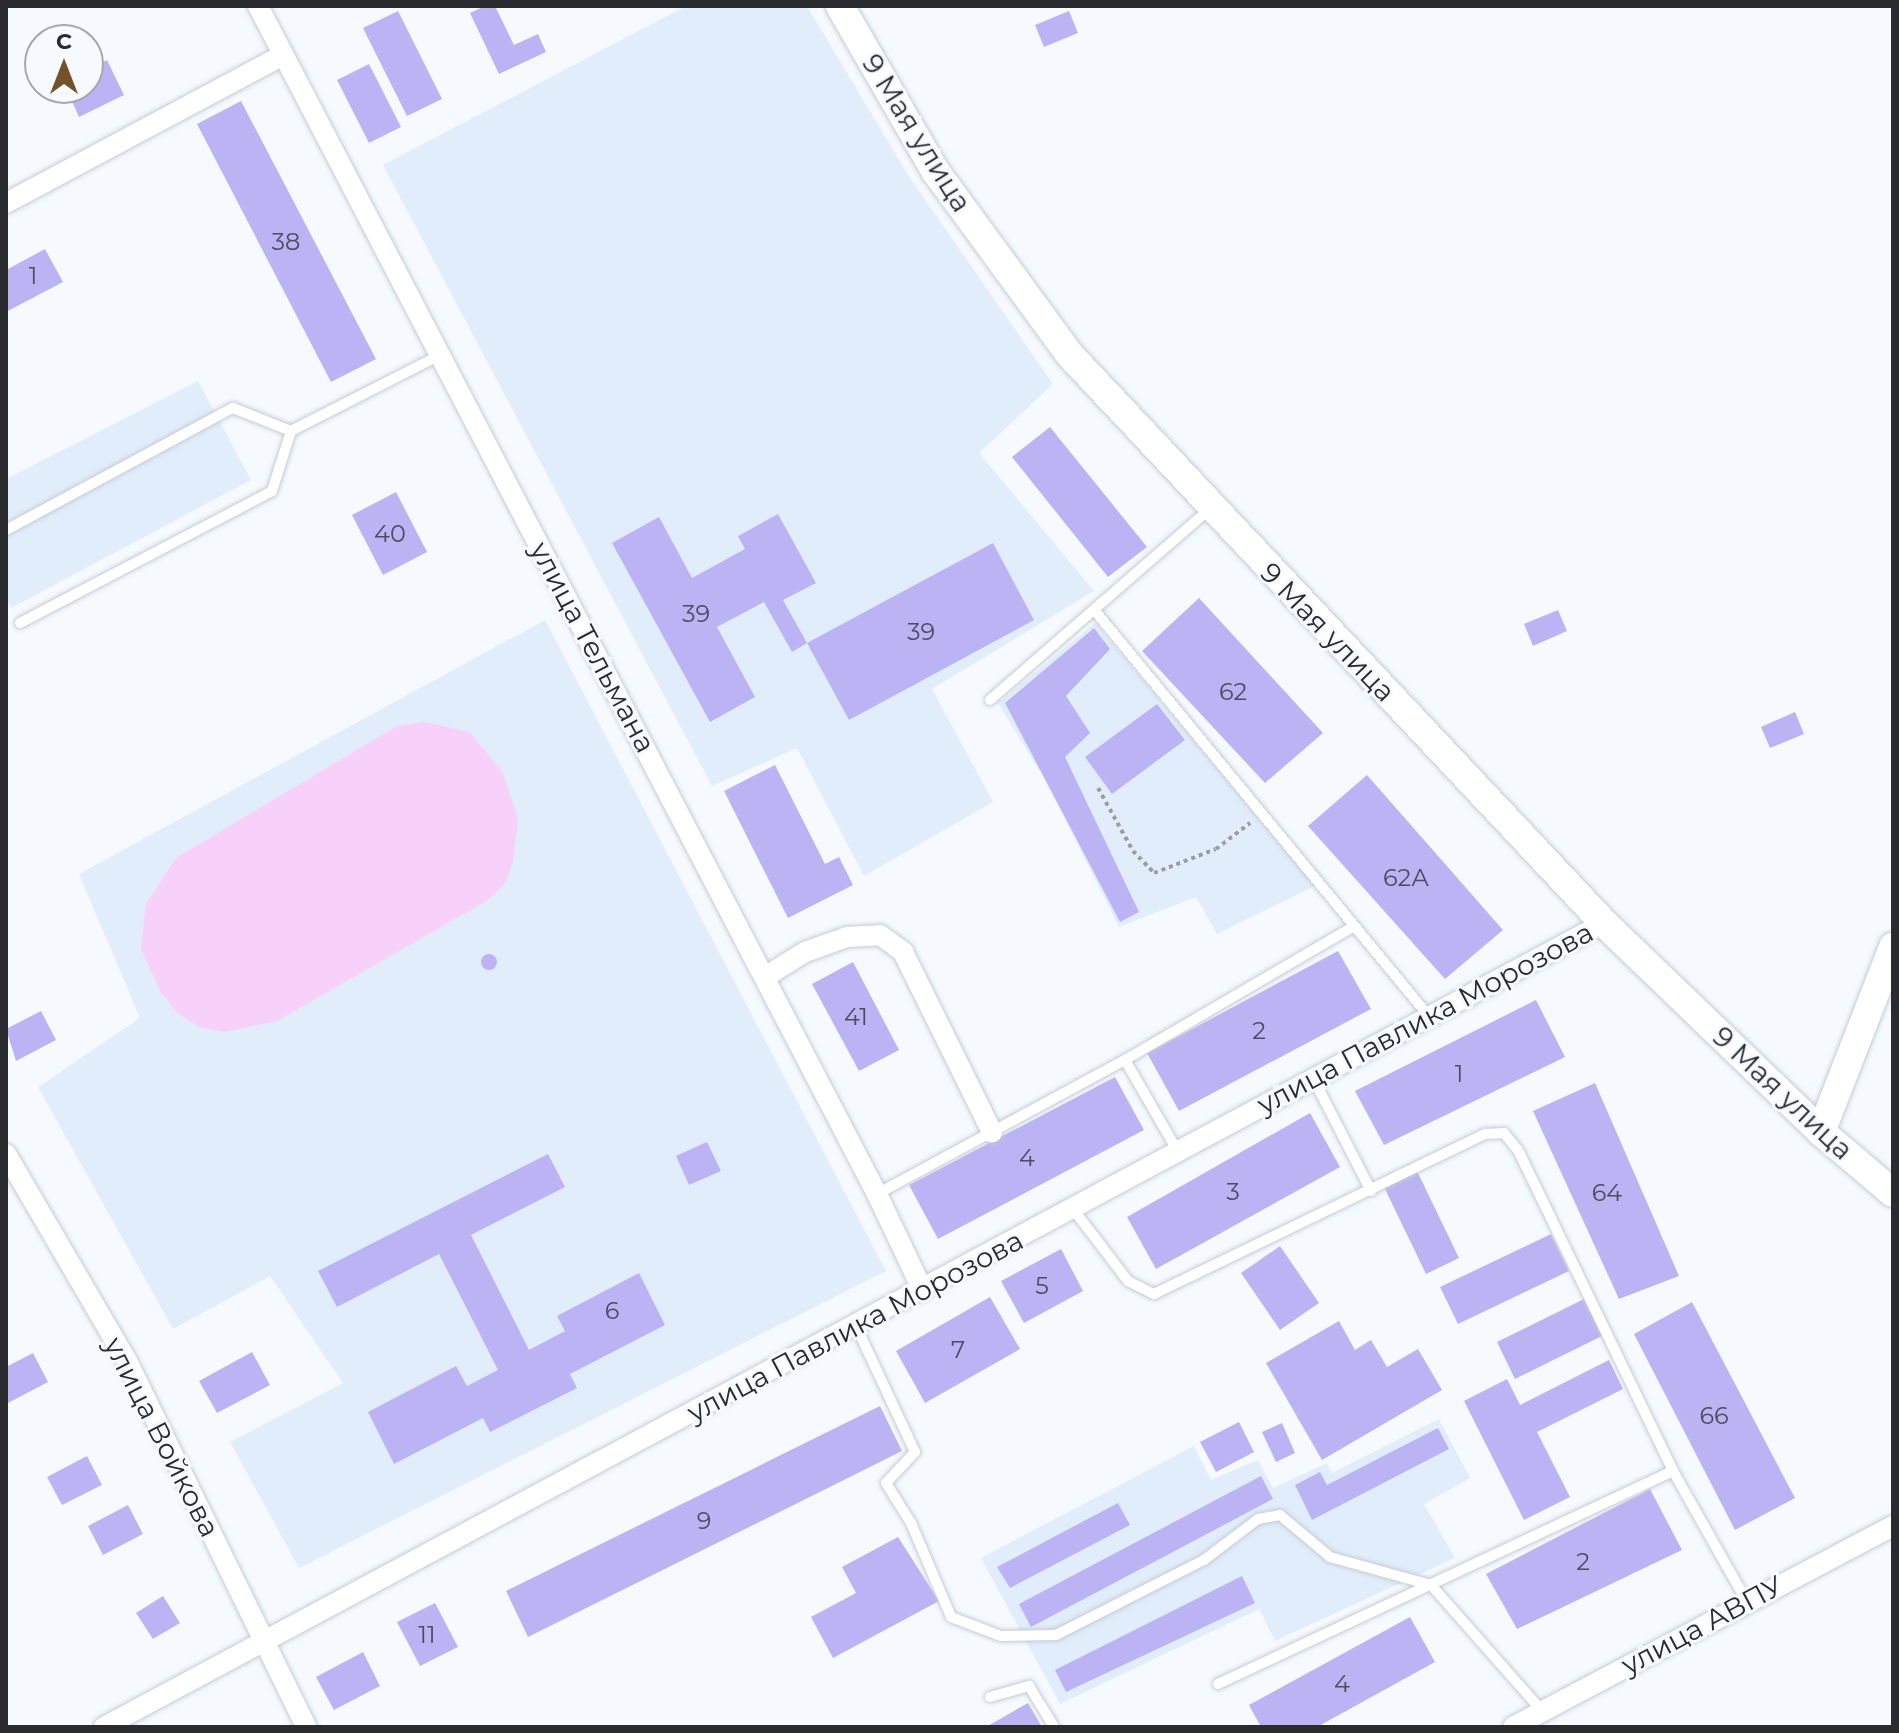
<!DOCTYPE html>
<html>
<head>
<meta charset="utf-8">
<style>
  body { margin:0 }
  #map { position:relative; width:1899px; height:1733px; overflow:hidden; background:#f6faff; font-family:Montserrat,sans-serif }
  div>[style] { position:absolute }
  .built>* { inset:0; background:#e2edfc }
  .green>* { inset:0; background:#f7d1f9 }
  .building>* { inset:0; background:#bcb3f4 }
  .round { border-radius:50% }
  .path>* { height:4px; margin-top:-2px; transform-origin:0; background:repeating-linear-gradient(90deg,#9b9ea2 0 4px,transparent 0 8px) }
  .roads { filter:drop-shadow(0 0 2px #c5ccd4) drop-shadow(0 0 2px #c5ccd4) }
  .lane>* { height:10px; margin:-5px; padding:0 5px; transform-origin:5px; border-radius:5px; background:#fff }
  .street>* { height:20px; margin:-10px; padding:0 10px; transform-origin:10px; border-radius:10px; background:#fff }
  .secondary>* { height:28px; margin:-14px; padding:0 14px; transform-origin:14px; border-radius:14px; background:#fff }
  span { translate:-50% -50%; white-space:nowrap; text-align:center; line-height:1.15; -webkit-text-stroke:6px #f6faff; paint-order:stroke }
  .number-label { font-size:24px; color:#4e4d60 }
  .number-label span { -webkit-text-stroke-width:0 }
  .street-label { font-size:28px; color:#292b2e }
  .frame { position:absolute; inset:0; border:8px solid #292b2e; pointer-events:none }
  .north { position:absolute; left:24px; top:24px; width:80px; height:80px; box-sizing:border-box; background:#f6faff; border:2px solid #a4a7ab; border-radius:50%; rotate:0deg; font-size:22px; font-weight:700; line-height:32px; text-align:center; color:#292b2e }
  .north::after { content:''; display:block; margin:auto; width:28px; height:36px; background:#735129; clip-path:polygon(50% 0,100% 100%,50% 72%,0 100%) }
</style>
</head>
<body>
<div id="map">
  <div class="built">
    <i style="clip-path:polygon(686px 6px,807px 6px,908px 175px,1053px 384px,979px 453px,1094px 591px,932px 689px,993px 802px,864px 876px,797px 748px,712px 786px,383px 165px)"></i>
    <i style="clip-path:polygon(198px 381px,251px 480px,11px 608px,6px 598px,6px 479px)"></i>
    <i style="clip-path:polygon(545px 620px,886px 1271px,299px 1568px,230px 1442px,343px 1383px,270px 1276px,173px 1329px,38px 1087px,140px 1018px,79px 874px)"></i>
    <i style="clip-path:polygon(1095px 623px,1315px 886px,1217px 934px,1196px 897px,1119px 927px,1045px 780px,998px 703px)"></i>
    <i style="clip-path:polygon(1439px 1419px,1470px 1478px,1424px 1504px,1455px 1558px,1275px 1641px,1259px 1609px,1060px 1704px,981px 1558px,1194px 1446px,1211px 1480px,1258px 1460px,1273px 1488px,1327px 1463px,1332px 1473px)"></i>
  </div>
  <div class="green">
    <i style="clip-path:polygon(424px 722px,470px 732px,503px 773px,518px 819px,513px 863px,504px 885px,488px 900px,277px 1021px,225px 1032px,199px 1027px,179px 1014px,161px 993px,141px 949px,146px 904px,176px 858px,397px 726px)"></i>
  </div>
  <div class="building">
    <i style="clip-path:polygon(485px 6px,495px 6px,514px 45px,538px 34px,546px 52px,499px 74px,470px 13px)"></i>
    <i style="clip-path:polygon(398px 11px,442px 99px,407px 116px,363px 28px)"></i>
    <i style="clip-path:polygon(1069px 11px,1078px 33px,1044px 47px,1035px 25px)"></i>
    <i style="clip-path:polygon(107px 60px,124px 95px,79px 117px,66px 88px,88px 88px,88px 69px)"></i>
    <i style="clip-path:polygon(369px 64px,401px 127px,369px 143px,337px 80px)"></i>
    <i style="clip-path:polygon(241px 101px,376px 359px,331px 382px,197px 124px)"></i>
    <i style="clip-path:polygon(45px 249px,63px 282px,6px 312px,6px 270px)"></i>
    <i style="clip-path:polygon(1050px 427px,1147px 547px,1108px 577px,1012px 457px)"></i>
    <i style="clip-path:polygon(396px 492px,427px 552px,383px 575px,352px 515px)"></i>
    <i style="clip-path:polygon(778px 514px,816px 583px,783px 600px,807px 643px,792px 652px,764px 602px,717px 627px,755px 697px,710px 722px,612px 543px,659px 517px,692px 578px,745px 549px,738px 536px)"></i>
    <i style="clip-path:polygon(993px 543px,1034px 620px,849px 720px,807px 643px)"></i>
    <i style="clip-path:polygon(1199px 598px,1323px 733px,1265px 783px,1142px 651px)"></i>
    <i style="clip-path:polygon(1558px 610px,1567px 631px,1533px 646px,1524px 624px)"></i>
    <i style="clip-path:polygon(1094px 628px,1110px 649px,1066px 696px,1090px 733px,1065px 757px,1139px 912px,1120px 922px,1005px 703px)"></i>
    <i style="clip-path:polygon(1157px 704px,1185px 740px,1112px 794px,1085px 757px)"></i>
    <i style="clip-path:polygon(1795px 712px,1804px 734px,1770px 748px,1761px 727px)"></i>
    <i style="clip-path:polygon(775px 765px,825px 864px,839px 857px,853px 885px,788px 918px,724px 791px)"></i>
    <i style="clip-path:polygon(1367px 775px,1503px 930px,1445px 979px,1308px 826px)"></i>
    <i style="clip-path:polygon(1338px 951px,1371px 1009px,1179px 1111px,1147px 1053px)"></i>
    <i class="round" style="left:481px;top:954px;width:16px;height:16px"></i>
    <i style="clip-path:polygon(853px 962px,899px 1050px,859px 1071px,812px 984px)"></i>
    <i style="clip-path:polygon(1536px 1000px,1565px 1057px,1384px 1145px,1355px 1091px)"></i>
    <i style="clip-path:polygon(41px 1011px,56px 1040px,16px 1061px,6px 1029px)"></i>
    <i style="clip-path:polygon(1115px 1077px,1144px 1130px,938px 1239px,909px 1185px)"></i>
    <i style="clip-path:polygon(1595px 1083px,1679px 1276px,1619px 1299px,1533px 1111px)"></i>
    <i style="clip-path:polygon(1310px 1113px,1340px 1167px,1156px 1269px,1127px 1217px)"></i>
    <i style="clip-path:polygon(707px 1142px,721px 1171px,689px 1185px,676px 1156px)"></i>
    <i style="clip-path:polygon(548px 1154px,565px 1187px,471px 1235px,529px 1350px,565px 1331px,557px 1316px,639px 1273px,665px 1325px,570px 1374px,577px 1388px,490px 1432px,483px 1418px,394px 1464px,368px 1412px,456px 1366px,467px 1386px,498px 1370px,439px 1254px,337px 1307px,318px 1271px)"></i>
    <i style="clip-path:polygon(1417px 1171px,1459px 1258px,1426px 1274px,1384px 1187px)"></i>
    <i style="clip-path:polygon(1551px 1234px,1569px 1271px,1458px 1324px,1440px 1287px)"></i>
    <i style="clip-path:polygon(1280px 1246px,1319px 1303px,1280px 1330px,1241px 1273px)"></i>
    <i style="clip-path:polygon(1061px 1249px,1083px 1291px,1024px 1323px,1001px 1281px)"></i>
    <i style="clip-path:polygon(990px 1297px,1020px 1349px,925px 1403px,896px 1351px)"></i>
    <i style="clip-path:polygon(1584px 1299px,1602px 1336px,1515px 1379px,1497px 1342px)"></i>
    <i style="clip-path:polygon(1692px 1302px,1795px 1498px,1735px 1530px,1634px 1334px)"></i>
    <i style="clip-path:polygon(1339px 1321px,1355px 1350px,1371px 1340px,1387px 1367px,1418px 1349px,1442px 1390px,1322px 1460px,1266px 1363px)"></i>
    <i style="clip-path:polygon(252px 1352px,270px 1385px,217px 1413px,199px 1381px)"></i>
    <i style="clip-path:polygon(33px 1353px,48px 1382px,8px 1403px,6px 1367px)"></i>
    <i style="clip-path:polygon(1609px 1360px,1623px 1389px,1537px 1432px,1570px 1497px,1524px 1520px,1464px 1401px,1507px 1379px,1520px 1405px)"></i>
    <i style="clip-path:polygon(880px 1406px,902px 1451px,528px 1637px,506px 1591px)"></i>
    <i style="clip-path:polygon(1239px 1422px,1254px 1452px,1216px 1472px,1200px 1442px)"></i>
    <i style="clip-path:polygon(1282px 1423px,1295px 1453px,1276px 1462px,1262px 1432px)"></i>
    <i style="clip-path:polygon(1438px 1428px,1449px 1449px,1312px 1520px,1295px 1485px,1320px 1472px,1327px 1485px)"></i>
    <i style="clip-path:polygon(87px 1456px,102px 1485px,62px 1505px,47px 1477px)"></i>
    <i style="clip-path:polygon(1261px 1476px,1273px 1499px,1031px 1627px,1019px 1604px)"></i>
    <i style="clip-path:polygon(1650px 1489px,1682px 1550px,1517px 1629px,1486px 1574px)"></i>
    <i style="clip-path:polygon(1118px 1503px,1130px 1525px,1010px 1588px,997px 1567px)"></i>
    <i style="clip-path:polygon(128px 1505px,143px 1534px,103px 1555px,88px 1526px)"></i>
    <i style="clip-path:polygon(898px 1537px,939px 1601px,833px 1658px,811px 1617px,856px 1593px,842px 1567px)"></i>
    <i style="clip-path:polygon(1242px 1576px,1255px 1603px,1066px 1692px,1055px 1670px)"></i>
    <i style="clip-path:polygon(163px 1596px,180px 1623px,153px 1639px,136px 1613px)"></i>
    <i style="clip-path:polygon(435px 1603px,458px 1647px,420px 1666px,397px 1622px)"></i>
    <i style="clip-path:polygon(1410px 1617px,1435px 1662px,1317px 1727px,1261px 1727px,1249px 1705px)"></i>
    <i style="clip-path:polygon(363px 1652px,380px 1686px,334px 1710px,316px 1677px)"></i>
    <i style="clip-path:polygon(1028px 1703px,1042px 1727px,986px 1727px)"></i>
  </div>
  <div class="path">
    <i style="left:1098px;top:788px;width:72px;rotate:60.9deg"></i>
    <i style="left:1133px;top:851px;width:30px;rotate:46deg"></i>
    <i style="left:1154px;top:873px;width:66px;rotate:-21.2deg"></i>
    <i style="left:1216px;top:849px;width:43px;rotate:-37.4deg"></i>
  </div>
  <div class="roads">
    <div class="lane">
      <i style="left:6px;top:530px;width:258px;rotate:-28.3deg"></i>
      <i style="left:233px;top:408px;width:62px;rotate:21.6deg"></i>
      <i style="left:1095px;top:611px;width:522px;rotate:50.52deg"></i>
      <i style="left:20px;top:623px;width:284px;rotate:-27.6deg"></i>
      <i style="left:272px;top:491px;width:63px;rotate:-72.4deg"></i>
      <i style="left:291px;top:431px;width:167px;rotate:-27deg"></i>
      <i style="left:990px;top:700px;width:291px;rotate:-41deg"></i>
      <i style="left:1125px;top:1060px;width:104px;rotate:60deg"></i>
      <i style="left:1313px;top:1078px;width:127px;rotate:62.8deg"></i>
      <i style="left:877px;top:1194px;width:282px;rotate:-28.4deg"></i>
      <i style="left:1125px;top:1060px;width:265px;rotate:-30.3deg"></i>
      <i style="left:1073px;top:1209px;width:91px;rotate:52.6deg"></i>
      <i style="left:1128px;top:1281px;width:29px;rotate:27deg"></i>
      <i style="left:1154px;top:1294px;width:368px;rotate:-25.8deg"></i>
      <i style="left:1485px;top:1134px;width:19px;rotate:-3deg"></i>
      <i style="left:1504px;top:1133px;width:22px;rotate:51deg"></i>
      <i style="left:1518px;top:1150px;width:356px;rotate:64.2deg"></i>
      <i style="left:1673px;top:1471px;width:148px;rotate:60.5deg"></i>
      <i style="left:856px;top:1326px;width:139px;rotate:64.9deg"></i>
      <i style="left:915px;top:1452px;width:42px;rotate:133.1deg"></i>
      <i style="left:886px;top:1483px;width:47px;rotate:58deg"></i>
      <i style="left:911px;top:1523px;width:102px;rotate:66.9deg"></i>
      <i style="left:951px;top:1617px;width:53px;rotate:20.8deg"></i>
      <i style="left:1001px;top:1636px;width:55px;rotate:-1deg"></i>
      <i style="left:1056px;top:1635px;width:166px;rotate:-26.9deg"></i>
      <i style="left:1204px;top:1560px;width:68px;rotate:-37.2deg"></i>
      <i style="left:1258px;top:1519px;width:22px;rotate:-10deg"></i>
      <i style="left:1280px;top:1515px;width:65px;rotate:40deg"></i>
      <i style="left:1330px;top:1557px;width:105px;rotate:15.5deg"></i>
      <i style="left:1431px;top:1585px;width:168px;rotate:48.6deg"></i>
      <i style="left:1218px;top:1684px;width:502px;rotate:-25.09deg"></i>
      <i style="left:990px;top:1697px;width:41px;rotate:-15.8deg"></i>
      <i style="left:1029px;top:1686px;width:48px;rotate:58.6deg"></i>
    </div>
    <div class="street">
      <i style="left:258px;top:6px;width:1340px;rotate:62.48deg"></i>
      <i style="left:877px;top:1194px;width:107px;rotate:64.6deg"></i>
      <i style="left:6px;top:203px;width:314px;rotate:-28.1deg"></i>
      <i style="left:765px;top:977px;width:47px;rotate:-32deg"></i>
      <i style="left:805px;top:952px;width:45px;rotate:-19.7deg"></i>
      <i style="left:847px;top:937px;width:33px;rotate:-3deg"></i>
      <i style="left:880px;top:935px;width:29px;rotate:36deg"></i>
      <i style="left:903px;top:952px;width:201px;rotate:63.7deg"></i>
      <i style="left:6px;top:1154px;width:240px;rotate:59.7deg"></i>
      <i style="left:127px;top:1361px;width:407px;rotate:63.9deg"></i>
      <i style="left:104px;top:1727px;width:1702px;rotate:-28.19deg"></i>
      <i style="left:1513px;top:1727px;width:430px;rotate:-27.9deg"></i>
    </div>
    <div class="secondary">
      <i style="left:840px;top:6px;width:192px;rotate:60deg"></i>
      <i style="left:936px;top:172px;width:227px;rotate:53.8deg"></i>
      <i style="left:1070px;top:355px;width:780px;rotate:46.77deg"></i>
      <i style="left:1604px;top:923px;width:301px;rotate:43.9deg"></i>
      <i style="left:1821px;top:1132px;width:94px;rotate:40.3deg"></i>
      <i style="left:1821px;top:1132px;width:199px;rotate:-68.7deg"></i>
    </div>
  </div>
  <div class="number-label">
    <span style="left:286px;top:242px">38</span>
    <span style="left:33px;top:276px">1</span>
    <span style="left:390px;top:534px">40</span>
    <span style="left:696px;top:614px">39</span>
    <span style="left:921px;top:632px">39</span>
    <span style="left:1233px;top:692px">62</span>
    <span style="left:1406px;top:878px">62А</span>
    <span style="left:856px;top:1017px">41</span>
    <span style="left:1259px;top:1031px">2</span>
    <span style="left:1459px;top:1074px">1</span>
    <span style="left:1027px;top:1158px">4</span>
    <span style="left:1233px;top:1192px">3</span>
    <span style="left:1607px;top:1193px">64</span>
    <span style="left:1042px;top:1286px">5</span>
    <span style="left:612px;top:1311px">6</span>
    <span style="left:958px;top:1350px">7</span>
    <span style="left:1714px;top:1416px">66</span>
    <span style="left:704px;top:1521px">9</span>
    <span style="left:1583px;top:1562px">2</span>
    <span style="left:427px;top:1635px">11</span>
    <span style="left:1342px;top:1684px">4</span>
  </div>
  <div class="street-label">
    <span style="left:917px;top:133px;rotate:58deg">9 Мая улица</span>
    <span style="left:1328px;top:632px;rotate:46deg">9 Мая улица</span>
    <span style="left:593px;top:647px;rotate:62deg">улица Тельмана</span>
    <span style="left:1425px;top:1018px;rotate:-28deg">улица Павлика Морозова</span>
    <span style="left:1783px;top:1093px;rotate:43deg">9 Мая улица</span>
    <span style="left:855px;top:1326px;rotate:-28deg">улица Павлика Морозова</span>
    <span style="left:162px;top:1437px;rotate:63deg">улица Войкова</span>
    <span style="left:1702px;top:1625px;rotate:-28deg">улица АВПУ</span>
  </div>
  <div class="frame"></div>
  <div class="north">С</div>
</div>
</body>
</html>
